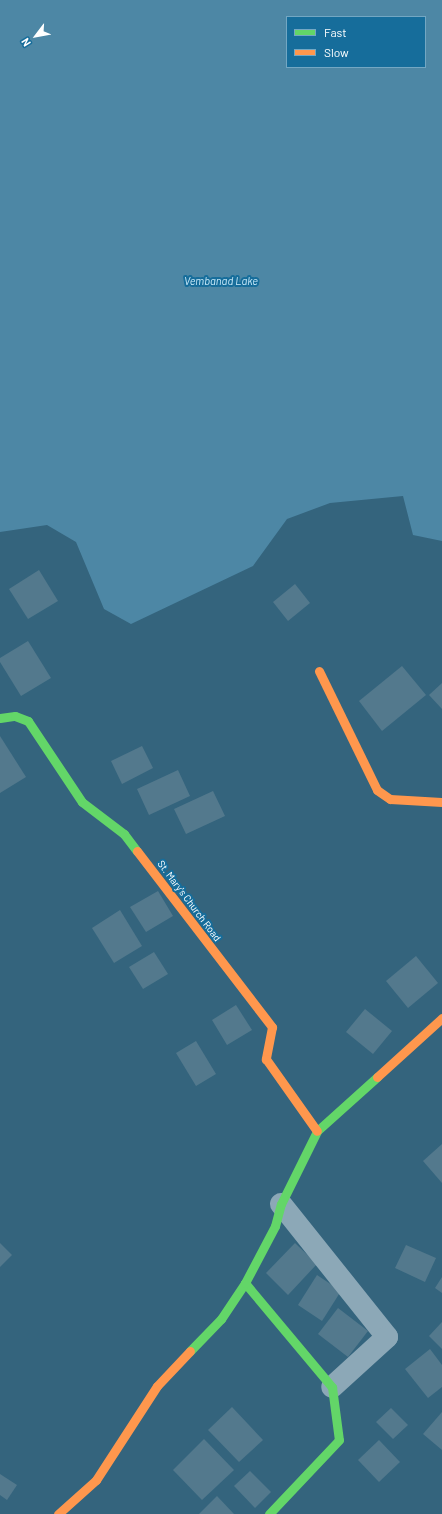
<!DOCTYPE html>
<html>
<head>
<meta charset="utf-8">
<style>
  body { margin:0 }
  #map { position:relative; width:442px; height:1514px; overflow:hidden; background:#34647d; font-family:Barlow,sans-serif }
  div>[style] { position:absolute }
  .water>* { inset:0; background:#4d87a5 }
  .building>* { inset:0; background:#53798d }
  .street>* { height:22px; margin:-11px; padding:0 11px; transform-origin:11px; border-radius:11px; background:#8ca8b7 }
  .fast>* { height:9px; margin:-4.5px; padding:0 4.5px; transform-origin:4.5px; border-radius:4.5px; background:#63d668 }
  .slow>* { height:9px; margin:-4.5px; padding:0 4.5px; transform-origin:4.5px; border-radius:4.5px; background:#ff974d }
  span { translate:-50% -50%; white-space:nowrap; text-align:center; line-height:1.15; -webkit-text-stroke:4px #166d9b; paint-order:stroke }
  .street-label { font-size:10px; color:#fff }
  .water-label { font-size:11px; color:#caebfa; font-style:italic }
  .legend { position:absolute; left:286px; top:16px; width:140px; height:52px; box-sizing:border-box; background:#166d9b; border:1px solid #73a7c3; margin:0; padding:5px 7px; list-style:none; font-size:12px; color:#fff }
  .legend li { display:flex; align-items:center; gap:8px; height:20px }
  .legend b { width:20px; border:1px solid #73a7c3 }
  .north { position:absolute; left:16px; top:16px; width:40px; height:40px; -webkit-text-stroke:3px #166d9b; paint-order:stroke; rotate:238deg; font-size:11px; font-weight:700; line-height:16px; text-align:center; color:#fff }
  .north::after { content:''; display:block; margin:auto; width:14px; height:18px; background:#fff; clip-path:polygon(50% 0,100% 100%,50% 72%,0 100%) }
</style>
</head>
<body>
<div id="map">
  <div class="water">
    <i style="clip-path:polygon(evenodd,0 0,442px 0,442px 541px,413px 535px,403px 496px,330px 503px,287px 519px,253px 566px,131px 624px,104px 609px,76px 542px,47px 525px,0 532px,0 0,287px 17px,425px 17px,425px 67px,287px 67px,287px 17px)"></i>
  </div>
  <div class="building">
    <i style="clip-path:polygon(39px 570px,58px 601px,28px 619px,9px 589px)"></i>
    <i style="clip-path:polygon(295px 584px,310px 603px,288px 621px,273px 602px)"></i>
    <i style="clip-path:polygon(28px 641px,51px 678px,21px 696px,0 662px,0 658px)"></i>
    <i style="clip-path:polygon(402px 666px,426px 695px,382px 731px,359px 701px)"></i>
    <i style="clip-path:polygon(442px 683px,442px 709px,429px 695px)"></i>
    <i style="clip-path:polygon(0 736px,26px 777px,0 793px)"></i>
    <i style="clip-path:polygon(142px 746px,153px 768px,122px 784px,111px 761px)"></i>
    <i style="clip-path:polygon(178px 770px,190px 796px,149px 815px,137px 789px)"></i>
    <i style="clip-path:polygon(213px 791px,225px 816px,186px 834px,174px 809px)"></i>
    <i style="clip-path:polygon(158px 891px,173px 916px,146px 932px,130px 907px)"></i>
    <i style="clip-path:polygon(120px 910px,142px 946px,114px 963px,92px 928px)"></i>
    <i style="clip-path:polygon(154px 952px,168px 974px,143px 989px,129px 967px)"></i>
    <i style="clip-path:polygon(416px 956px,438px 983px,408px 1008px,386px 981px)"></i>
    <i style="clip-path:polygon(236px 1005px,252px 1030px,227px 1045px,212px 1020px)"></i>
    <i style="clip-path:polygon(365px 1009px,392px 1031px,373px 1054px,346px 1032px)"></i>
    <i style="clip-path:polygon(196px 1041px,216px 1074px,196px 1086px,176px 1053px)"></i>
    <i style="clip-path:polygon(442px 1144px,442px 1183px,423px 1161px)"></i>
    <i style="clip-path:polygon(0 1243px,12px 1255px,0 1267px)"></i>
    <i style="clip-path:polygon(295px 1243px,317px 1264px,288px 1295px,266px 1273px)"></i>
    <i style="clip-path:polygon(406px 1245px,436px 1258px,425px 1282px,395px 1268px)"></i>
    <i style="clip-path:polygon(317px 1275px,341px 1291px,322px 1321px,298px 1305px)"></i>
    <i style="clip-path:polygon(442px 1277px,442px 1293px,435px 1288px)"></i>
    <i style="clip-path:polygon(338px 1308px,368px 1331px,348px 1357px,318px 1334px)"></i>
    <i style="clip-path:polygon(442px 1322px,442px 1349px,429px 1336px)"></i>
    <i style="clip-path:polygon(430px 1349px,442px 1365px,442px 1387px,428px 1398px,405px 1369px)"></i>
    <i style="clip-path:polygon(232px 1407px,263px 1440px,239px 1462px,208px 1430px)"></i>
    <i style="clip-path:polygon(391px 1408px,408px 1425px,393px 1439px,376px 1422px)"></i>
    <i style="clip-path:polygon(442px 1412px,442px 1450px,423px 1434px)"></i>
    <i style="clip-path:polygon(204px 1439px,234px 1470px,202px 1500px,173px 1470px)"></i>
    <i style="clip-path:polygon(379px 1440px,400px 1462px,379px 1482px,358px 1460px)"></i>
    <i style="clip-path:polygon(250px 1471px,271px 1492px,255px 1508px,234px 1486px)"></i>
    <i style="clip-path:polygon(0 1474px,17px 1485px,7px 1500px,0 1495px)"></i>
    <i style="clip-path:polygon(217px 1496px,234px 1514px,199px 1514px)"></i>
  </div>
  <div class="street">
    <i style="left:281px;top:1204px;width:170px;rotate:51.4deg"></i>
    <i style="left:387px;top:1337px;width:74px;rotate:137.7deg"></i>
  </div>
  <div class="fast">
    <i style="left:0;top:718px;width:15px;rotate:-8deg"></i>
    <i style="left:15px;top:716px;width:14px;rotate:21deg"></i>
    <i style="left:28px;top:721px;width:97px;rotate:56.3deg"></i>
    <i style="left:82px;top:802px;width:53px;rotate:37.3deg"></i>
    <i style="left:124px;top:834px;width:21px;rotate:53deg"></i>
    <i style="left:245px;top:1283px;width:136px;rotate:50.1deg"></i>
    <i style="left:332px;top:1387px;width:53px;rotate:82.5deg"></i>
    <i style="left:339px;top:1440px;width:102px;rotate:133.4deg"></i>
    <i style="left:190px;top:1351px;width:45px;rotate:-45.9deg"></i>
    <i style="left:221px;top:1319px;width:43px;rotate:-56.3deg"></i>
    <i style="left:245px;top:1283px;width:64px;rotate:-62.2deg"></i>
    <i style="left:275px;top:1226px;width:23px;rotate:-75deg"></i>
    <i style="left:281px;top:1204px;width:81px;rotate:-63.7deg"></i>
    <i style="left:317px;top:1131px;width:81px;rotate:-42deg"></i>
  </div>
  <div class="slow">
    <i style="left:319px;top:671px;width:132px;rotate:64deg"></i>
    <i style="left:377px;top:790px;width:16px;rotate:35deg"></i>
    <i style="left:390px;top:799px;width:52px;rotate:3.3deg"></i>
    <i style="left:137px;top:851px;width:222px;rotate:52.5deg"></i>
    <i style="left:272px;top:1027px;width:33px;rotate:101deg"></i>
    <i style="left:266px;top:1059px;width:88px;rotate:54.7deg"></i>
    <i style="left:377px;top:1077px;width:88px;rotate:-42.2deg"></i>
    <i style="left:58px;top:1514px;width:51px;rotate:-41.8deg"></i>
    <i style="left:96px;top:1480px;width:112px;rotate:-57deg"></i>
    <i style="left:157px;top:1386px;width:48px;rotate:-46.7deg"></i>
  </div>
  <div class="street-label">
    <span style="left:189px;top:901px;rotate:53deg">St. Mary's Church Road</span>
  </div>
  <div class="water-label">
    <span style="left:221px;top:281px">Vembanad Lake</span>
  </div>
  <ul class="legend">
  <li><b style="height:5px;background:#63d668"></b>Fast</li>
  <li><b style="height:5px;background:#ff974d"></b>Slow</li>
  </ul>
  <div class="north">N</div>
</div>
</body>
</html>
